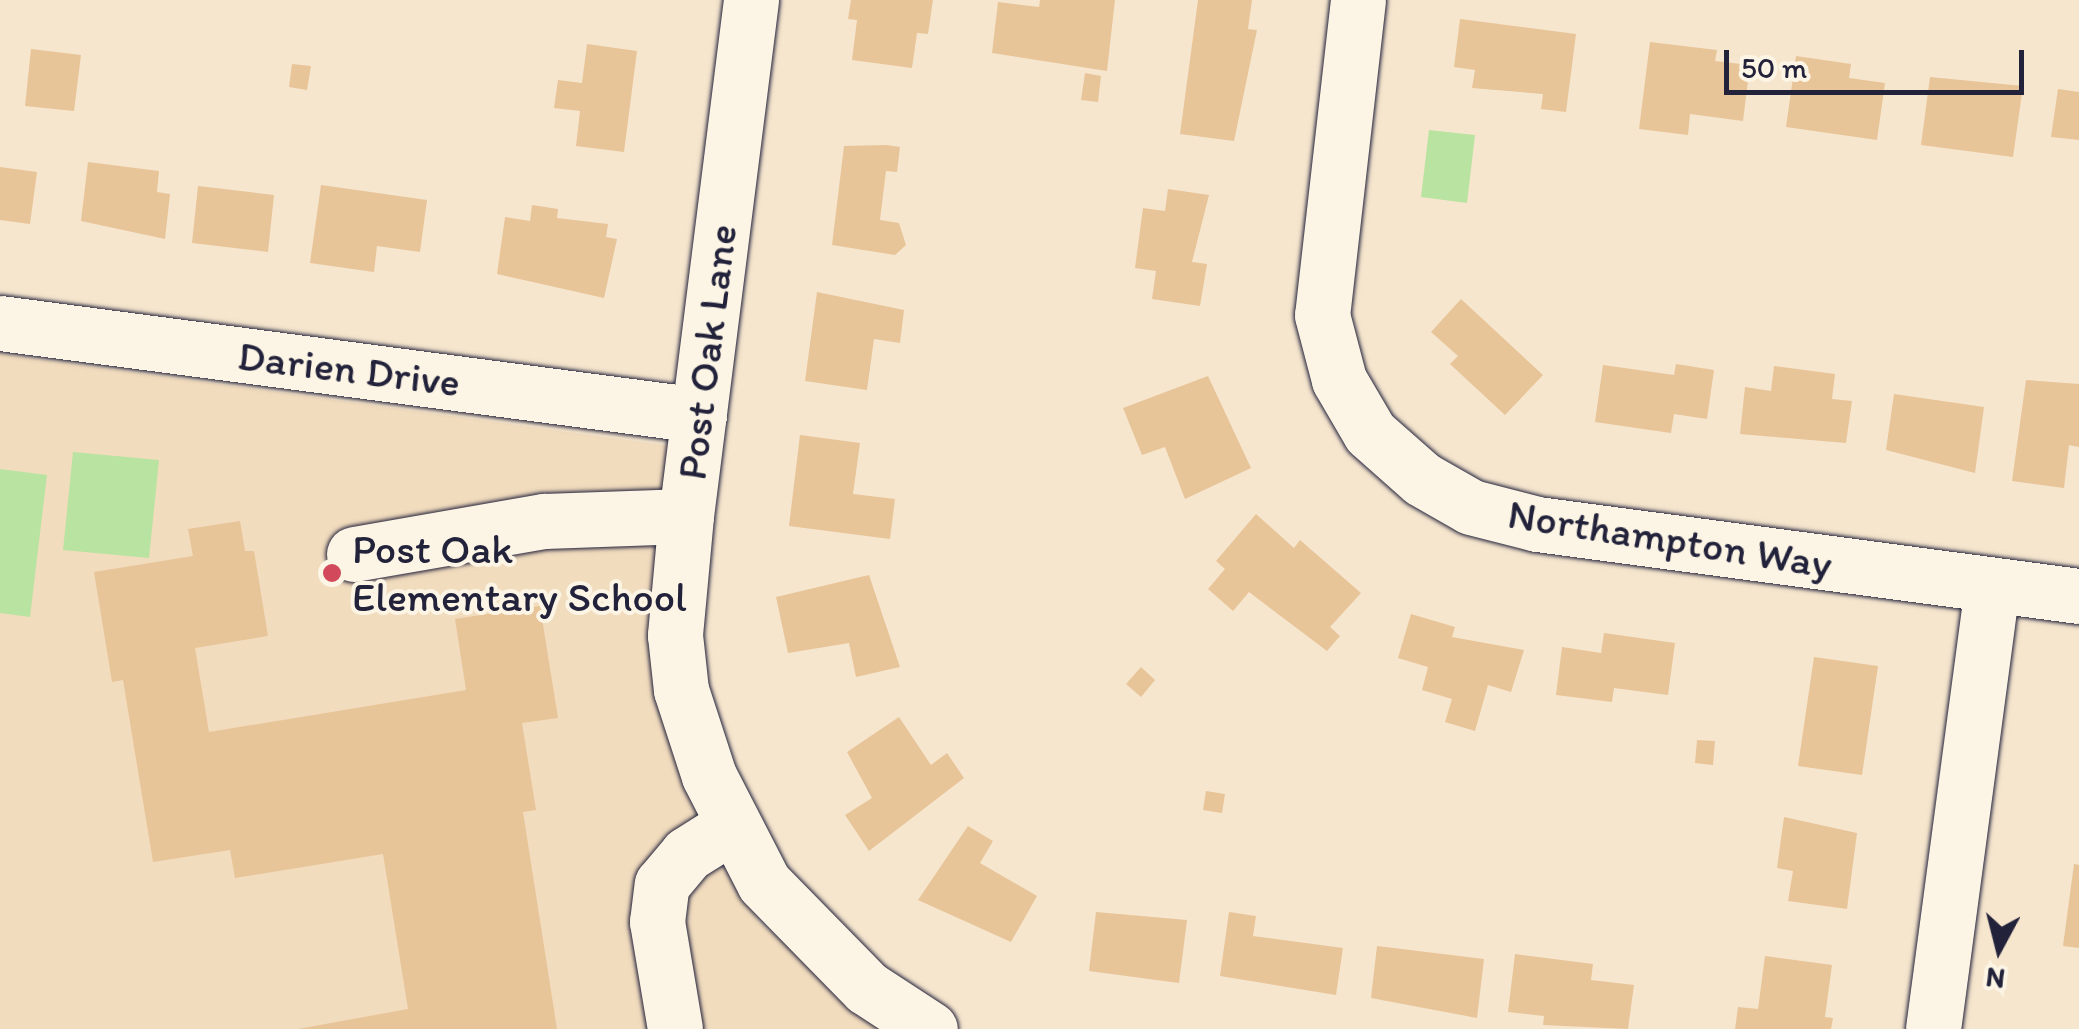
<!DOCTYPE html>
<html>
<head>
<meta charset="utf-8">
<style>
  body { margin:0 }
  #map { position:relative; width:2079px; height:1029px; overflow:hidden; background:#f6e6ce; font-family:Itim,sans-serif }
  div>[style] { position:absolute }
  .built>* { inset:0; background:#f2dcbe }
  .green>* { inset:0; background:#b9e3a0 }
  .building>* { inset:0; background:#e8c499 }
  .roads { filter:drop-shadow(0 0 2px #22223b) drop-shadow(0 0 2px #22223b) }
  .minor>* { height:55px; margin:-27.5px; padding:0 27.5px; transform-origin:27.5px; border-radius:27.5px; background:#fcf5e5 }
  .dots>* { width:28px; height:28px; translate:-50% -50%; box-sizing:border-box; border:5px solid #fcf5e5; border-radius:50% }
  span { translate:-50% -50%; white-space:nowrap; text-align:center; line-height:1.15; -webkit-text-stroke:8px #fcf5e5; paint-order:stroke }
  .street-label { font-size:42px; color:#22223b }
  .poi-label { font-size:42px; color:#22223b }
  .left { translate:0 -50%; text-align:left }
  .north { position:absolute; left:1949px; top:899px; width:100px; height:100px; -webkit-text-stroke:8px #fcf5e5; paint-order:stroke; rotate:187deg; font-size:28px; font-weight:700; line-height:40px; text-align:center; color:#22223b }
  .north::after { content:''; display:block; margin:auto; width:35px; height:45px; background:#22223b; clip-path:polygon(50% 0,100% 100%,50% 72%,0 100%) }
  .scale { position:absolute; left:1724px; top:50px; width:300px; height:45px; box-sizing:border-box; border:5px solid #22223b; border-top:0; padding-left:12px; font-size:30px; line-height:35px; white-space:nowrap; color:#22223b; -webkit-text-stroke:8px #fcf5e5; paint-order:stroke }
</style>
</head>
<body>
<div id="map">
  <div class="built">
    <i style="clip-path:polygon(0 354px,670px 446px,659px 701px,759px 923px,899px 1029px,0 1029px)"></i>
  </div>
  <div class="green">
    <i style="clip-path:polygon(1429px 130px,1475px 135px,1467px 203px,1421px 197px)"></i>
    <i style="clip-path:polygon(73px 452px,159px 460px,149px 558px,63px 550px)"></i>
    <i style="clip-path:polygon(0 469px,47px 475px,30px 617px,0 613px)"></i>
  </div>
  <div class="building">
    <i style="clip-path:polygon(851px 0,933px 0,928px 34px,917px 33px,912px 68px,852px 60px,857px 20px,848px 19px)"></i>
    <i style="clip-path:polygon(1040px 0,1115px 0,1107px 71px,992px 53px,998px 2px,1039px 7px)"></i>
    <i style="clip-path:polygon(1198px 0,1252px 0,1248px 29px,1257px 30px,1234px 141px,1180px 134px)"></i>
    <i style="clip-path:polygon(1460px 19px,1576px 34px,1566px 112px,1541px 109px,1543px 94px,1472px 88px,1475px 70px,1454px 67px)"></i>
    <i style="clip-path:polygon(1650px 42px,1717px 50px,1715px 61px,1750px 65px,1743px 121px,1690px 114px,1688px 135px,1639px 129px)"></i>
    <i style="clip-path:polygon(587px 44px,637px 51px,624px 152px,576px 146px,580px 111px,554px 108px,558px 80px,582px 83px)"></i>
    <i style="clip-path:polygon(31px 49px,81px 55px,74px 111px,25px 106px)"></i>
    <i style="clip-path:polygon(1796px 56px,1851px 64px,1849px 78px,1885px 83px,1877px 140px,1786px 127px)"></i>
    <i style="clip-path:polygon(292px 64px,311px 66px,307px 90px,289px 87px)"></i>
    <i style="clip-path:polygon(1085px 73px,1101px 76px,1098px 102px,1081px 100px)"></i>
    <i style="clip-path:polygon(1930px 77px,2023px 86px,2013px 157px,1921px 145px)"></i>
    <i style="clip-path:polygon(2058px 89px,2079px 92px,2079px 140px,2051px 137px)"></i>
    <i style="clip-path:polygon(887px 145px,900px 147px,897px 172px,886px 171px,880px 220px,899px 223px,906px 245px,895px 255px,832px 245px,844px 146px)"></i>
    <i style="clip-path:polygon(88px 162px,159px 171px,157px 192px,170px 194px,165px 239px,81px 221px)"></i>
    <i style="clip-path:polygon(0 167px,37px 172px,30px 224px,0 220px)"></i>
    <i style="clip-path:polygon(321px 185px,427px 200px,420px 252px,377px 246px,374px 272px,310px 263px)"></i>
    <i style="clip-path:polygon(198px 186px,274px 195px,268px 252px,192px 243px)"></i>
    <i style="clip-path:polygon(1168px 189px,1209px 195px,1192px 262px,1207px 264px,1200px 306px,1152px 299px,1156px 271px,1135px 268px,1143px 208px,1165px 211px)"></i>
    <i style="clip-path:polygon(532px 205px,558px 209px,557px 218px,608px 224px,606px 237px,617px 239px,604px 298px,497px 274px,505px 217px,530px 221px)"></i>
    <i style="clip-path:polygon(817px 292px,904px 310px,900px 343px,874px 339px,867px 390px,805px 381px)"></i>
    <i style="clip-path:polygon(1461px 299px,1543px 375px,1505px 415px,1450px 364px,1458px 356px,1431px 332px)"></i>
    <i style="clip-path:polygon(1676px 364px,1714px 370px,1707px 419px,1674px 414px,1671px 433px,1595px 422px,1603px 365px,1674px 375px)"></i>
    <i style="clip-path:polygon(1774px 366px,1835px 374px,1832px 399px,1852px 401px,1846px 443px,1740px 434px,1745px 387px,1771px 391px)"></i>
    <i style="clip-path:polygon(1208px 376px,1251px 468px,1185px 499px,1165px 447px,1142px 455px,1123px 408px)"></i>
    <i style="clip-path:polygon(2026px 380px,2079px 384px,2079px 447px,2069px 445px,2064px 488px,2012px 481px)"></i>
    <i style="clip-path:polygon(1894px 394px,1984px 407px,1975px 473px,1886px 450px)"></i>
    <i style="clip-path:polygon(800px 435px,860px 443px,853px 494px,895px 499px,890px 539px,789px 526px)"></i>
    <i style="clip-path:polygon(1256px 514px,1294px 548px,1300px 540px,1361px 593px,1330px 627px,1340px 636px,1327px 651px,1249px 592px,1233px 611px,1208px 589px,1225px 569px,1216px 561px)"></i>
    <i style="clip-path:polygon(240px 521px,245px 551px,254px 551px,268px 636px,195px 648px,209px 732px,466px 690px,455px 619px,540px 606px,558px 718px,522px 723px,536px 810px,523px 812px,557px 1029px,298px 1029px,408px 1009px,383px 854px,235px 878px,230px 850px,153px 862px,123px 680px,112px 682px,94px 572px,193px 556px,188px 529px)"></i>
    <i style="clip-path:polygon(869px 575px,900px 667px,856px 677px,849px 643px,788px 653px,776px 597px)"></i>
    <i style="clip-path:polygon(1411px 614px,1455px 627px,1452px 637px,1524px 650px,1511px 692px,1488px 685px,1475px 731px,1445px 722px,1452px 699px,1422px 690px,1428px 667px,1398px 658px)"></i>
    <i style="clip-path:polygon(1604px 633px,1675px 643px,1668px 695px,1614px 688px,1612px 702px,1556px 695px,1562px 647px,1601px 653px)"></i>
    <i style="clip-path:polygon(1814px 657px,1878px 666px,1862px 775px,1798px 766px)"></i>
    <i style="clip-path:polygon(1141px 667px,1155px 680px,1141px 697px,1126px 684px)"></i>
    <i style="clip-path:polygon(899px 717px,931px 765px,947px 753px,964px 778px,869px 851px,845px 815px,872px 798px,847px 752px)"></i>
    <i style="clip-path:polygon(1697px 740px,1715px 741px,1713px 765px,1695px 763px)"></i>
    <i style="clip-path:polygon(1206px 791px,1225px 794px,1222px 813px,1203px 810px)"></i>
    <i style="clip-path:polygon(1784px 817px,1857px 833px,1847px 909px,1788px 901px,1793px 871px,1777px 868px)"></i>
    <i style="clip-path:polygon(968px 826px,993px 841px,980px 863px,1037px 896px,1011px 942px,918px 900px)"></i>
    <i style="clip-path:polygon(2074px 864px,2079px 865px,2079px 948px,2063px 946px)"></i>
    <i style="clip-path:polygon(1096px 912px,1187px 920px,1179px 983px,1089px 971px)"></i>
    <i style="clip-path:polygon(1229px 912px,1256px 916px,1253px 936px,1343px 948px,1336px 995px,1220px 976px)"></i>
    <i style="clip-path:polygon(1377px 946px,1484px 959px,1477px 1018px,1371px 998px)"></i>
    <i style="clip-path:polygon(1515px 954px,1593px 964px,1591px 980px,1634px 985px,1628px 1029px,1543px 1025px,1544px 1016px,1508px 1012px)"></i>
    <i style="clip-path:polygon(1765px 956px,1832px 965px,1825px 1017px,1833px 1018px,1831px 1029px,1735px 1029px,1738px 1007px,1758px 1009px)"></i>
  </div>
  <div class="roads">
    <div class="minor">
      <i style="left:751px;top:0;width:520px;rotate:97.18deg"></i>
      <i style="left:686px;top:516px;width:120px;rotate:95.3deg"></i>
      <i style="left:675px;top:635px;width:55px;rotate:83.8deg"></i>
      <i style="left:681px;top:690px;width:90px;rotate:72deg"></i>
      <i style="left:709px;top:776px;width:120px;rotate:62.8deg"></i>
      <i style="left:764px;top:883px;width:147px;rotate:45.6deg"></i>
      <i style="left:867px;top:988px;width:75px;rotate:33.1deg"></i>
      <i style="left:1358px;top:0;width:317px;rotate:96.5deg"></i>
      <i style="left:1322px;top:315px;width:67px;rotate:75.3deg"></i>
      <i style="left:1339px;top:380px;width:61px;rotate:59.7deg"></i>
      <i style="left:1370px;top:433px;width:69px;rotate:41.5deg"></i>
      <i style="left:1422px;top:479px;width:56px;rotate:29.7deg"></i>
      <i style="left:1471px;top:507px;width:68px;rotate:14.4deg"></i>
      <i style="left:1537px;top:524px;width:547px;rotate:7.57deg"></i>
      <i style="left:0;top:323px;width:705px;rotate:7.5deg"></i>
      <i style="left:354px;top:554px;width:193px;rotate:-9.9deg"></i>
      <i style="left:544px;top:521px;width:142px;rotate:-2deg"></i>
      <i style="left:675px;top:1029px;width:109px;rotate:-99.5deg"></i>
      <i style="left:657px;top:922px;width:38px;rotate:-83deg"></i>
      <i style="left:662px;top:884px;width:39px;rotate:-50deg"></i>
      <i style="left:687px;top:854px;width:51px;rotate:-32.1deg"></i>
      <i style="left:1933px;top:1029px;width:447px;rotate:-82.4deg"></i>
    </div>
  </div>
  <div class="dots">
    <i style="left:332px;top:573px;background:#d1495b"></i>
  </div>
  <div class="street-label">
    <span style="left:707px;top:352px;rotate:-83deg">Post Oak Lane</span>
    <span style="left:349px;top:369px;rotate:7deg">Darien Drive</span>
    <span style="left:1670px;top:539px;rotate:9deg">Northampton Way</span>
  </div>
  <div class="poi-label">
    <span class="left" style="left:352px;top:573px">Post Oak<br>Elementary School</span>
  </div>
  <div class="north">N</div>
  <div class="scale">50 m</div>
</div>
</body>
</html>
